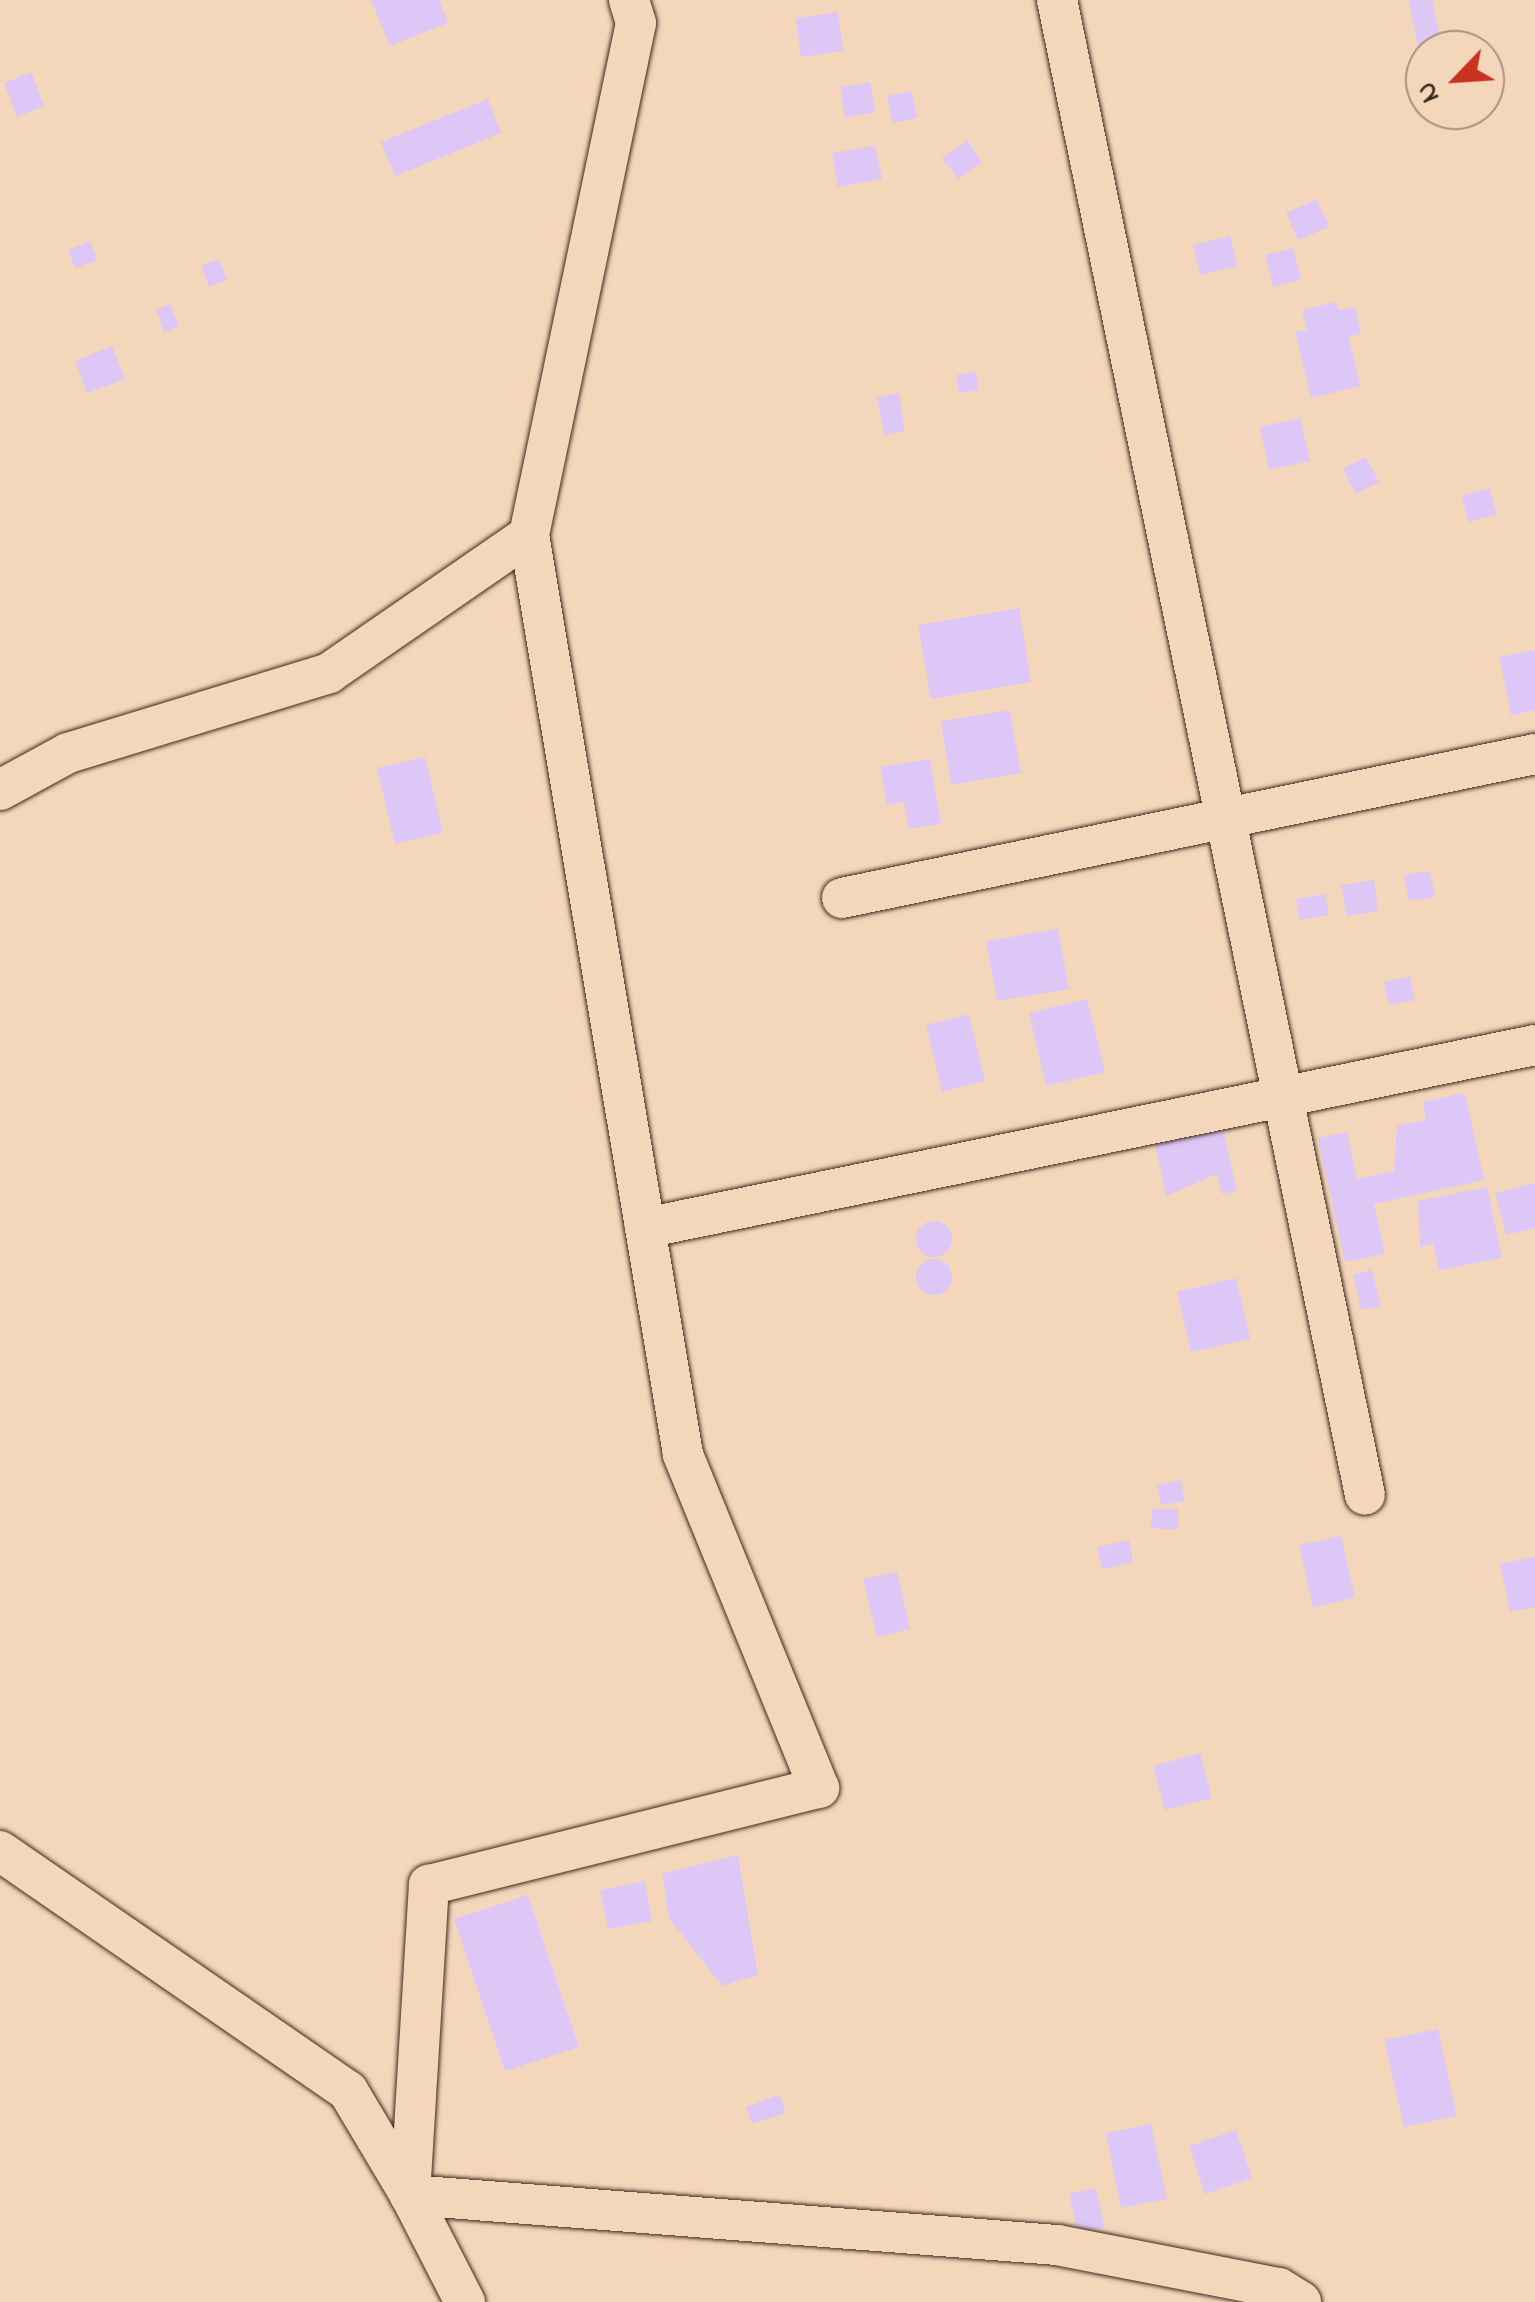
<!DOCTYPE html>
<html>
<head>
<meta charset="utf-8">
<style>
  body { margin:0 }
  #map { position:relative; width:1535px; height:2302px; overflow:hidden; background:#f4d6ba; font-family:"Indie Flower",sans-serif }
  div>[style] { position:absolute }
  .building>* { inset:0; background:#ddc7f7 }
  .round { border-radius:50% }
  .roads { filter:drop-shadow(0 0 2px #3b2a1e) drop-shadow(0 0 2px #3b2a1e) }
  .street>* { height:40px; margin:-20px; padding:0 20px; transform-origin:20px; border-radius:20px; background:#f4d6ba }
  span { translate:-50% -50%; white-space:nowrap; text-align:center; line-height:1.15; -webkit-text-stroke:10px #f4d6ba; paint-order:stroke }
  .north { position:absolute; left:1405px; top:30px; width:100px; height:100px; box-sizing:border-box; background:#f4d6ba; border:2px solid #aa917c; border-radius:50%; rotate:245deg; font-size:28px; font-weight:700; line-height:40px; text-align:center; color:#3b2a1e }
  .north::after { content:''; display:block; margin:auto; width:35px; height:45px; background:#c8321e; clip-path:polygon(50% 0,100% 100%,50% 72%,0 100%) }
</style>
</head>
<body>
<div id="map">
  <div class="building">
    <i style="clip-path:polygon(371px 0,439px 0,448px 23px,390px 46px)"></i>
    <i style="clip-path:polygon(1408px 0,1432px 0,1443px 50px,1425px 50px,1425px 75px)"></i>
    <i style="clip-path:polygon(838px 12px,843px 51px,801px 57px,796px 18px)"></i>
    <i style="clip-path:polygon(31px 72px,44px 106px,17px 117px,4px 83px)"></i>
    <i style="clip-path:polygon(870px 82px,875px 112px,845px 118px,840px 87px)"></i>
    <i style="clip-path:polygon(912px 91px,917px 118px,892px 123px,887px 96px)"></i>
    <i style="clip-path:polygon(488px 99px,501px 133px,395px 176px,381px 142px)"></i>
    <i style="clip-path:polygon(967px 140px,982px 162px,958px 179px,942px 158px)"></i>
    <i style="clip-path:polygon(875px 146px,882px 179px,838px 187px,832px 153px)"></i>
    <i style="clip-path:polygon(1317px 199px,1329px 227px,1298px 240px,1286px 213px)"></i>
    <i style="clip-path:polygon(1230px 236px,1238px 266px,1200px 275px,1193px 245px)"></i>
    <i style="clip-path:polygon(90px 241px,97px 260px,75px 268px,68px 250px)"></i>
    <i style="clip-path:polygon(1293px 248px,1301px 280px,1273px 287px,1265px 255px)"></i>
    <i style="clip-path:polygon(219px 259px,227px 280px,209px 287px,201px 266px)"></i>
    <i style="clip-path:polygon(1336px 302px,1338px 310px,1355px 307px,1361px 334px,1349px 337px,1360px 386px,1311px 398px,1295px 332px,1307px 330px,1302px 310px)"></i>
    <i style="clip-path:polygon(170px 304px,179px 326px,164px 332px,156px 310px)"></i>
    <i style="clip-path:polygon(112px 346px,125px 379px,87px 393px,75px 361px)"></i>
    <i style="clip-path:polygon(976px 372px,978px 390px,959px 393px,956px 375px)"></i>
    <i style="clip-path:polygon(899px 393px,905px 431px,884px 435px,877px 397px)"></i>
    <i style="clip-path:polygon(1300px 418px,1310px 461px,1269px 470px,1260px 427px)"></i>
    <i style="clip-path:polygon(1366px 457px,1379px 482px,1356px 494px,1343px 469px)"></i>
    <i style="clip-path:polygon(1489px 488px,1497px 514px,1469px 522px,1461px 496px)"></i>
    <i style="clip-path:polygon(1019px 608px,1031px 682px,931px 699px,918px 625px)"></i>
    <i style="clip-path:polygon(1535px 650px,1535px 710px,1511px 715px,1499px 657px)"></i>
    <i style="clip-path:polygon(1010px 710px,1021px 773px,951px 785px,941px 721px)"></i>
    <i style="clip-path:polygon(425px 757px,443px 833px,395px 844px,377px 768px)"></i>
    <i style="clip-path:polygon(930px 759px,941px 824px,909px 829px,904px 802px,887px 805px,880px 767px)"></i>
    <i style="clip-path:polygon(1430px 871px,1435px 897px,1409px 901px,1404px 875px)"></i>
    <i style="clip-path:polygon(1374px 880px,1378px 911px,1347px 916px,1341px 885px)"></i>
    <i style="clip-path:polygon(1325px 894px,1329px 915px,1300px 920px,1296px 899px)"></i>
    <i style="clip-path:polygon(1058px 929px,1069px 989px,997px 1001px,986px 941px)"></i>
    <i style="clip-path:polygon(1410px 976px,1415px 1000px,1389px 1005px,1383px 982px)"></i>
    <i style="clip-path:polygon(1087px 999px,1105px 1072px,1046px 1086px,1029px 1013px)"></i>
    <i style="clip-path:polygon(969px 1014px,985px 1081px,942px 1092px,926px 1025px)"></i>
    <i style="clip-path:polygon(1465px 1093px,1484px 1180px,1374px 1204px,1385px 1254px,1345px 1262px,1318px 1138px,1347px 1132px,1357px 1179px,1394px 1171px,1397px 1126px,1426px 1120px,1423px 1102px)"></i>
    <i style="clip-path:polygon(1223px 1128px,1237px 1191px,1222px 1194px,1217px 1174px,1166px 1196px,1155px 1144px)"></i>
    <i style="clip-path:polygon(1535px 1183px,1535px 1228px,1506px 1235px,1495px 1193px)"></i>
    <i style="clip-path:polygon(1487px 1187px,1502px 1258px,1439px 1270px,1433px 1244px,1420px 1247px,1418px 1201px)"></i>
    <i class="round" style="left:916px;top:1221px;width:36px;height:36px"></i>
    <i class="round" style="left:916px;top:1259px;width:36px;height:36px"></i>
    <i style="clip-path:polygon(1372px 1270px,1381px 1306px,1361px 1310px,1353px 1274px)"></i>
    <i style="clip-path:polygon(1236px 1278px,1250px 1339px,1191px 1352px,1177px 1292px)"></i>
    <i style="clip-path:polygon(1181px 1480px,1185px 1501px,1161px 1505px,1157px 1485px)"></i>
    <i style="clip-path:polygon(1152px 1509px,1178px 1509px,1178px 1530px,1151px 1528px)"></i>
    <i style="clip-path:polygon(1341px 1536px,1355px 1597px,1313px 1608px,1299px 1545px)"></i>
    <i style="clip-path:polygon(1129px 1540px,1133px 1562px,1102px 1570px,1097px 1547px)"></i>
    <i style="clip-path:polygon(1535px 1557px,1535px 1607px,1510px 1612px,1500px 1564px)"></i>
    <i style="clip-path:polygon(897px 1572px,910px 1629px,877px 1637px,863px 1579px)"></i>
    <i style="clip-path:polygon(1200px 1753px,1212px 1798px,1165px 1810px,1153px 1766px)"></i>
    <i style="clip-path:polygon(738px 1855px,758px 1975px,722px 1986px,669px 1918px,662px 1874px)"></i>
    <i style="clip-path:polygon(645px 1881px,652px 1921px,608px 1929px,600px 1890px)"></i>
    <i style="clip-path:polygon(528px 1895px,579px 2047px,505px 2071px,454px 1919px)"></i>
    <i style="clip-path:polygon(1438px 2029px,1457px 2116px,1404px 2127px,1384px 2040px)"></i>
    <i style="clip-path:polygon(779px 2095px,786px 2113px,752px 2124px,746px 2107px)"></i>
    <i style="clip-path:polygon(1151px 2124px,1167px 2199px,1121px 2208px,1106px 2133px)"></i>
    <i style="clip-path:polygon(1236px 2130px,1252px 2178px,1205px 2194px,1189px 2146px)"></i>
    <i style="clip-path:polygon(1096px 2188px,1105px 2227px,1078px 2233px,1069px 2194px)"></i>
  </div>
  <div class="roads">
    <div class="street">
      <i style="left:1057px;top:0;width:1526px;rotate:78.36deg"></i>
      <i style="left:0;top:790px;width:77px;rotate:-28.6deg"></i>
      <i style="left:68px;top:753px;width:273px;rotate:-17deg"></i>
      <i style="left:329px;top:673px;width:243px;rotate:-34.6deg"></i>
      <i style="left:529px;top:535px;width:523px;rotate:-78.2deg"></i>
      <i style="left:636px;top:23px;width:24px;rotate:-107deg"></i>
      <i style="left:842px;top:898px;width:708px;rotate:-11.74deg"></i>
      <i style="left:645px;top:1228px;width:909px;rotate:-11.62deg"></i>
      <i style="left:0;top:1851px;width:423px;rotate:34.6deg"></i>
      <i style="left:348px;top:2091px;width:121px;rotate:59.2deg"></i>
      <i style="left:410px;top:2195px;width:649px;rotate:4.42deg"></i>
      <i style="left:1057px;top:2245px;width:226px;rotate:11deg"></i>
      <i style="left:1279px;top:2288px;width:26px;rotate:32deg"></i>
      <i style="left:465px;top:2302px;width:120px;rotate:-117.2deg"></i>
      <i style="left:410px;top:2195px;width:311px;rotate:-86.5deg"></i>
      <i style="left:429px;top:1885px;width:402px;rotate:-14deg"></i>
      <i style="left:819px;top:1788px;width:361px;rotate:-112.2deg"></i>
      <i style="left:683px;top:1454px;width:932px;rotate:-99.51deg"></i>
    </div>
  </div>
  <div class="north">N</div>
</div>
</body>
</html>
